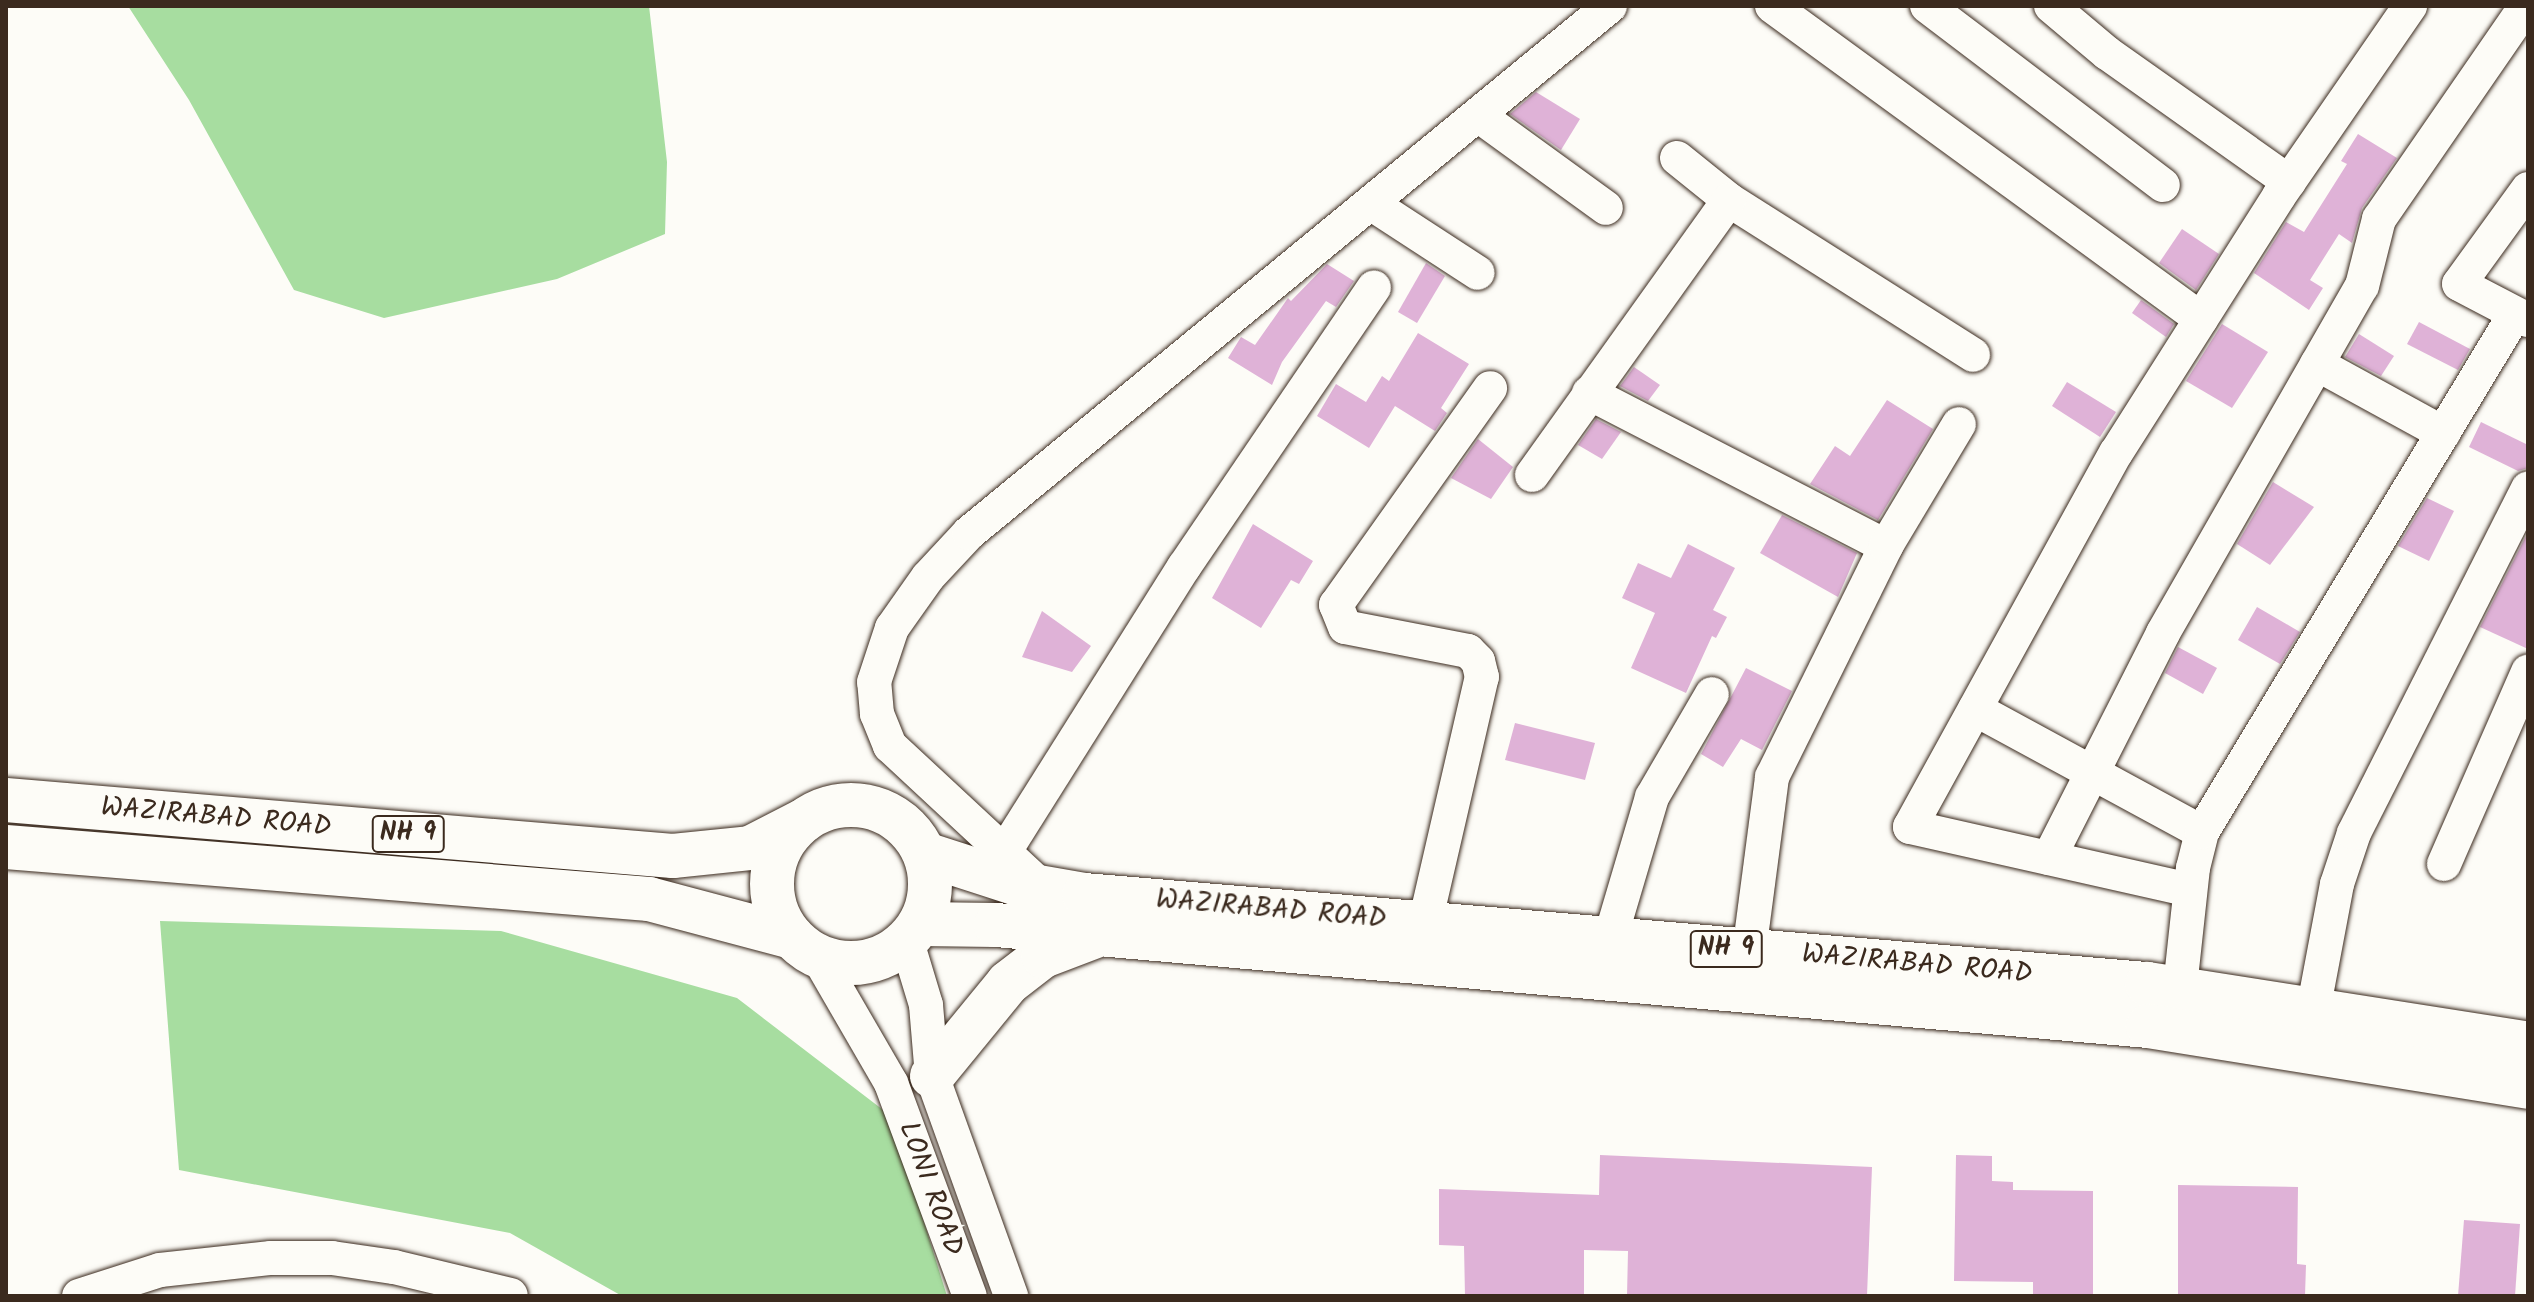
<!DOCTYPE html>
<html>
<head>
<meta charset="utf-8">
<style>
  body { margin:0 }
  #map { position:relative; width:2534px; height:1302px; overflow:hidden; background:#fdfcf7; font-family:Kalam,sans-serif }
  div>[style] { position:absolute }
  .green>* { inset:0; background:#a7dda0 }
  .building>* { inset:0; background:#dfb2d7 }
  .roads { filter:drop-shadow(0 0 2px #3b2a1e) drop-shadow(0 0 2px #3b2a1e) }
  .minor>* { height:34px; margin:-17px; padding:0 17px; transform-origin:17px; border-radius:17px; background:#fdfcf7 }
  .major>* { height:44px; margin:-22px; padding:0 22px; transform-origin:22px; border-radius:22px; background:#fdfcf7 }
  .highway>* { height:44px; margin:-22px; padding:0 22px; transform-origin:22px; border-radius:22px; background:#fdfcf7 }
  .highway>.ring { margin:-22px; padding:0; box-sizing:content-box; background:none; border:44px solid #fdfcf7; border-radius:50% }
  span { translate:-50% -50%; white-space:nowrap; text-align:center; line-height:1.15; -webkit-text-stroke:6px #fdfcf7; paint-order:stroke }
  .shield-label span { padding:2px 6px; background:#fdfcf7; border:2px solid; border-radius:6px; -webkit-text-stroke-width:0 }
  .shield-label { font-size:26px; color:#3b2a1e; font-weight:700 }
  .street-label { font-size:28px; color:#3b2a1e }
  .frame { position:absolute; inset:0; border:8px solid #3b2a1e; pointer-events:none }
</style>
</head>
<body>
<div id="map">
  <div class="green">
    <i style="clip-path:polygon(128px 6px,649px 6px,667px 162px,665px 234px,557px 279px,384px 318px,294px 290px,189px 100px)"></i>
    <i style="clip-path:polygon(160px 921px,501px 931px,737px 998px,891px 1116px,947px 1296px,622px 1296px,510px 1233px,179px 1170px)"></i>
  </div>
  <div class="building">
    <i style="clip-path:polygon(1536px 92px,1580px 119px,1561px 150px,1510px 114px)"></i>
    <i style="clip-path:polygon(2358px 134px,2397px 158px,2362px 208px,2352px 243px,2339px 234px,2310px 280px,2323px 288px,2309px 310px,2254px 273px,2286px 222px,2304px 232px,2347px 164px,2341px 161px)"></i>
    <i style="clip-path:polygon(2182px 229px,2219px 254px,2196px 290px,2159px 263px)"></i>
    <i style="clip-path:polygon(1426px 263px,1445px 276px,1417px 323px,1398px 312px)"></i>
    <i style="clip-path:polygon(1327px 264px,1354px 281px,1336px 307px,1326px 301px,1282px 362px,1272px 385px,1228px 358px,1241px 337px,1255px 345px,1288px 298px,1291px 301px)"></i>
    <i style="clip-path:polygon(2141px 300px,2174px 324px,2166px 337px,2132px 313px)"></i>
    <i style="clip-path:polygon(2419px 322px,2470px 349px,2458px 370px,2407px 344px)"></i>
    <i style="clip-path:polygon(2222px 324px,2268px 352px,2232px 408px,2186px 381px)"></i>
    <i style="clip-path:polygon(1418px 333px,1469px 364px,1441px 408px,1447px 413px,1435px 431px,1395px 406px,1369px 448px,1317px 416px,1336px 384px,1366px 402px,1382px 376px,1389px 381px)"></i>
    <i style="clip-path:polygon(2359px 334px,2394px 356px,2381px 376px,2345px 357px)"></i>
    <i style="clip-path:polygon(1634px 367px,1660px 385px,1648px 401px,1620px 386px)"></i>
    <i style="clip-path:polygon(2067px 382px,2116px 412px,2100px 437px,2052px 406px)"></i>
    <i style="clip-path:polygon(1887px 400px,1933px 429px,1878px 520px,1810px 484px,1835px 446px,1850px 456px)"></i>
    <i style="clip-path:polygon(1596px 419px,1621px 432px,1602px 459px,1578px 445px)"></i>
    <i style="clip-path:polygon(2481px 422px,2528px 445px,2528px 468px,2518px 471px,2469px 447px)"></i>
    <i style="clip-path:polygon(1478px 439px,1513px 467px,1491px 499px,1451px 478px)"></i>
    <i style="clip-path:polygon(2273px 482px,2314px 507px,2270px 565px,2237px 544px)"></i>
    <i style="clip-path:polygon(2427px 498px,2454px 511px,2429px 561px,2398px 546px)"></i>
    <i style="clip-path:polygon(1782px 515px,1857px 553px,1838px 597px,1760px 553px)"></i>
    <i style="clip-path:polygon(1253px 524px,1313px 561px,1299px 584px,1291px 580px,1261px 628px,1212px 598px)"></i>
    <i style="clip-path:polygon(2528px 532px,2528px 649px,2480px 627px)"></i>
    <i style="clip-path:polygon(1688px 544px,1735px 568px,1713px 610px,1727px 617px,1716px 638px,1712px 636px,1686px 693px,1631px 668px,1655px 613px,1622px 598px,1638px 563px,1671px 578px)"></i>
    <i style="clip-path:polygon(2257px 607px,2300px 632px,2280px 664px,2238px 640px)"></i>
    <i style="clip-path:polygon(1042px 611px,1091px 646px,1072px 672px,1022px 657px)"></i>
    <i style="clip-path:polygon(2178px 647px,2217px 668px,2203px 694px,2165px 673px)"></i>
    <i style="clip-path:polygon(1746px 668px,1792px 691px,1762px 750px,1741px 739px,1723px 767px,1701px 754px)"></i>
    <i style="clip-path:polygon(1515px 723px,1595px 743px,1585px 780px,1505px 760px)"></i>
    <i style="clip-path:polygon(1600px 1155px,1872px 1167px,1867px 1296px,1627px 1296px,1628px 1251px,1584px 1250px,1584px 1296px,1465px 1296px,1464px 1246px,1439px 1245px,1439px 1189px,1599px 1195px)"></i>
    <i style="clip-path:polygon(1956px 1155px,1992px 1156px,1992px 1181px,2013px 1182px,2013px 1190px,2093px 1191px,2093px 1294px,2033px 1294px,2033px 1282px,1954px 1281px)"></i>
    <i style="clip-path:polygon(2178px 1185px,2298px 1187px,2297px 1264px,2306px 1265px,2305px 1296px,2178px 1296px)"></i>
    <i style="clip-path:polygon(2464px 1220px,2520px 1224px,2515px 1296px,2458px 1296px)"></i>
  </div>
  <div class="roads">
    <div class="minor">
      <i style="left:1772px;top:6px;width:531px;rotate:36.11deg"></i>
      <i style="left:1927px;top:6px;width:296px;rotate:37.2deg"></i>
      <i style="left:2051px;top:6px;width:73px;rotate:40deg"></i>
      <i style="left:2107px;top:53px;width:223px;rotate:35.3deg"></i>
      <i style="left:1478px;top:115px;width:158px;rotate:36deg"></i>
      <i style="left:1677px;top:158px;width:67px;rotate:38.9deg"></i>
      <i style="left:1729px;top:200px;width:289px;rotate:32.4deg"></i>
      <i style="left:2528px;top:189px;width:117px;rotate:126deg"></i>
      <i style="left:2459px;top:284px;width:78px;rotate:27.6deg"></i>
      <i style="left:1372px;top:204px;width:126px;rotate:33.1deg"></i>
      <i style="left:2317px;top:364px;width:144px;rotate:28.7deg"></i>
      <i style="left:1589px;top:393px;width:334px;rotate:27.3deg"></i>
      <i style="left:1532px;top:475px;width:338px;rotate:-54.4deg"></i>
      <i style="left:1975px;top:709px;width:258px;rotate:28.5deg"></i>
      <i style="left:1005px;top:851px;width:336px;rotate:-57.8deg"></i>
      <i style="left:1184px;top:567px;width:338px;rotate:-55.8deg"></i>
      <i style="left:2049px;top:858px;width:252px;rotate:-63.1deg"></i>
      <i style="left:2163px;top:633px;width:400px;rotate:-60.2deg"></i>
      <i style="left:2362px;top:286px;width:69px;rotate:-75.8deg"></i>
      <i style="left:2379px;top:219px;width:259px;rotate:-55.4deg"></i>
      <i style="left:2444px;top:864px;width:210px;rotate:-66.4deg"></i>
      <i style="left:1043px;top:888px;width:209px;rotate:-137.1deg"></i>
      <i style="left:890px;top:746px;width:35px;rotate:-112deg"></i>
      <i style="left:877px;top:714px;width:32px;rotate:-95deg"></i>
      <i style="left:874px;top:682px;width:57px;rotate:-71.6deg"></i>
      <i style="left:892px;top:628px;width:62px;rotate:-54.8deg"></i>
      <i style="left:928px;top:577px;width:60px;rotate:-47deg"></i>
      <i style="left:969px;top:533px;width:830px;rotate:-39.43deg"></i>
      <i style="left:2190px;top:890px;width:287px;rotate:-167.3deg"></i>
      <i style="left:1910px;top:827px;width:427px;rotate:-61.2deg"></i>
      <i style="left:2116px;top:453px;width:304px;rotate:-57.6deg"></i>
      <i style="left:2279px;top:196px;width:231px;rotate:-55.4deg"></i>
      <i style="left:1425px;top:923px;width:253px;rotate:-77deg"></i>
      <i style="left:1482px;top:677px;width:16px;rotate:-104deg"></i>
      <i style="left:1478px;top:661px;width:14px;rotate:-135deg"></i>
      <i style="left:1468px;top:651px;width:125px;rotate:-169deg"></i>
      <i style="left:1345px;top:627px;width:24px;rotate:-112deg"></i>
      <i style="left:1336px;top:605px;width:266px;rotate:-54.6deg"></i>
      <i style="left:1610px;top:939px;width:148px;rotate:-73.5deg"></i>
      <i style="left:1652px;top:797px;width:119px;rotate:-59.8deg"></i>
      <i style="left:907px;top:942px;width:66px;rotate:73.2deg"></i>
      <i style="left:926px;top:1005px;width:71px;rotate:85.2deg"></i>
      <i style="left:932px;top:1076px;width:234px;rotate:70.2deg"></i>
      <i style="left:818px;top:957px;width:146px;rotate:59.9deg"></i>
      <i style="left:891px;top:1083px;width:227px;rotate:69.7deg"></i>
      <i style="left:1746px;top:975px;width:200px;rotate:-82.5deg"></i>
      <i style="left:1772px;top:777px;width:258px;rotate:-63.7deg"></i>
      <i style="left:1886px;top:546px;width:142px;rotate:-59.1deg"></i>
      <i style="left:2313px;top:1011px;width:129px;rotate:-79.3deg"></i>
      <i style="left:2337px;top:884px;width:54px;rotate:-71.6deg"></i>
      <i style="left:2354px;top:833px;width:386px;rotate:-63.2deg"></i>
      <i style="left:2177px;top:1015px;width:148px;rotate:-83.8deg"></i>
      <i style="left:2193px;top:868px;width:37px;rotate:-76deg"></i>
      <i style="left:2202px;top:832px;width:605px;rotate:-58.86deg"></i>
      <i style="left:79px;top:1296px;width:85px;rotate:-17.8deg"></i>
      <i style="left:160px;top:1270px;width:112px;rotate:-6.2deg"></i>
      <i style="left:271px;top:1258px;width:61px"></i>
      <i style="left:332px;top:1258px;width:63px;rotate:8.3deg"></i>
      <i style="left:394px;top:1267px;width:120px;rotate:13.5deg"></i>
    </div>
    <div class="major">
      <i style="left:932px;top:1076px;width:120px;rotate:-50.7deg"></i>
      <i style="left:1008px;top:983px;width:44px;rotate:-37.6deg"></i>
      <i style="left:1043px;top:956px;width:62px;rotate:-20.8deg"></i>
    </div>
    <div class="highway">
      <i style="left:6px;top:800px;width:669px;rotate:4.8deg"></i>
      <i style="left:673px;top:856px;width:77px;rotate:-5.9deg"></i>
      <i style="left:750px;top:848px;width:59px;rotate:-27deg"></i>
      <i class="ring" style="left:772px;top:805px;width:114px;height:114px"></i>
      <i style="left:6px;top:847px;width:645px;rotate:4.62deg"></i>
      <i style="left:649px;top:899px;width:148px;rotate:14.9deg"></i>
      <i style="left:925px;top:854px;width:95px;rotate:17.9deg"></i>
      <i style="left:1015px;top:883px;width:70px;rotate:9.9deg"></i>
      <i style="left:1084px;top:895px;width:1067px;rotate:4.79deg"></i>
      <i style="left:2147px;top:984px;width:386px;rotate:8.9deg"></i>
      <i style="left:920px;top:924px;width:76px;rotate:0.8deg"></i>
      <i style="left:996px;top:925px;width:1156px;rotate:5.01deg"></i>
      <i style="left:2148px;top:1026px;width:385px;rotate:9.1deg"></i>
    </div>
  </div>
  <div class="shield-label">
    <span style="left:408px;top:834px">NH 9</span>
    <span style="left:1726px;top:949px">NH 9</span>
  </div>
  <div class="street-label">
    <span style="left:216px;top:818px;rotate:5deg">WAZIRABAD ROAD</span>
    <span style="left:1271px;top:910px;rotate:5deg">WAZIRABAD ROAD</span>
    <span style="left:1917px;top:965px;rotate:5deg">WAZIRABAD ROAD</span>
    <span style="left:930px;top:1189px;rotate:70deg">LONI ROAD</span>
  </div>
  <div class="frame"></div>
</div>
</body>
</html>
